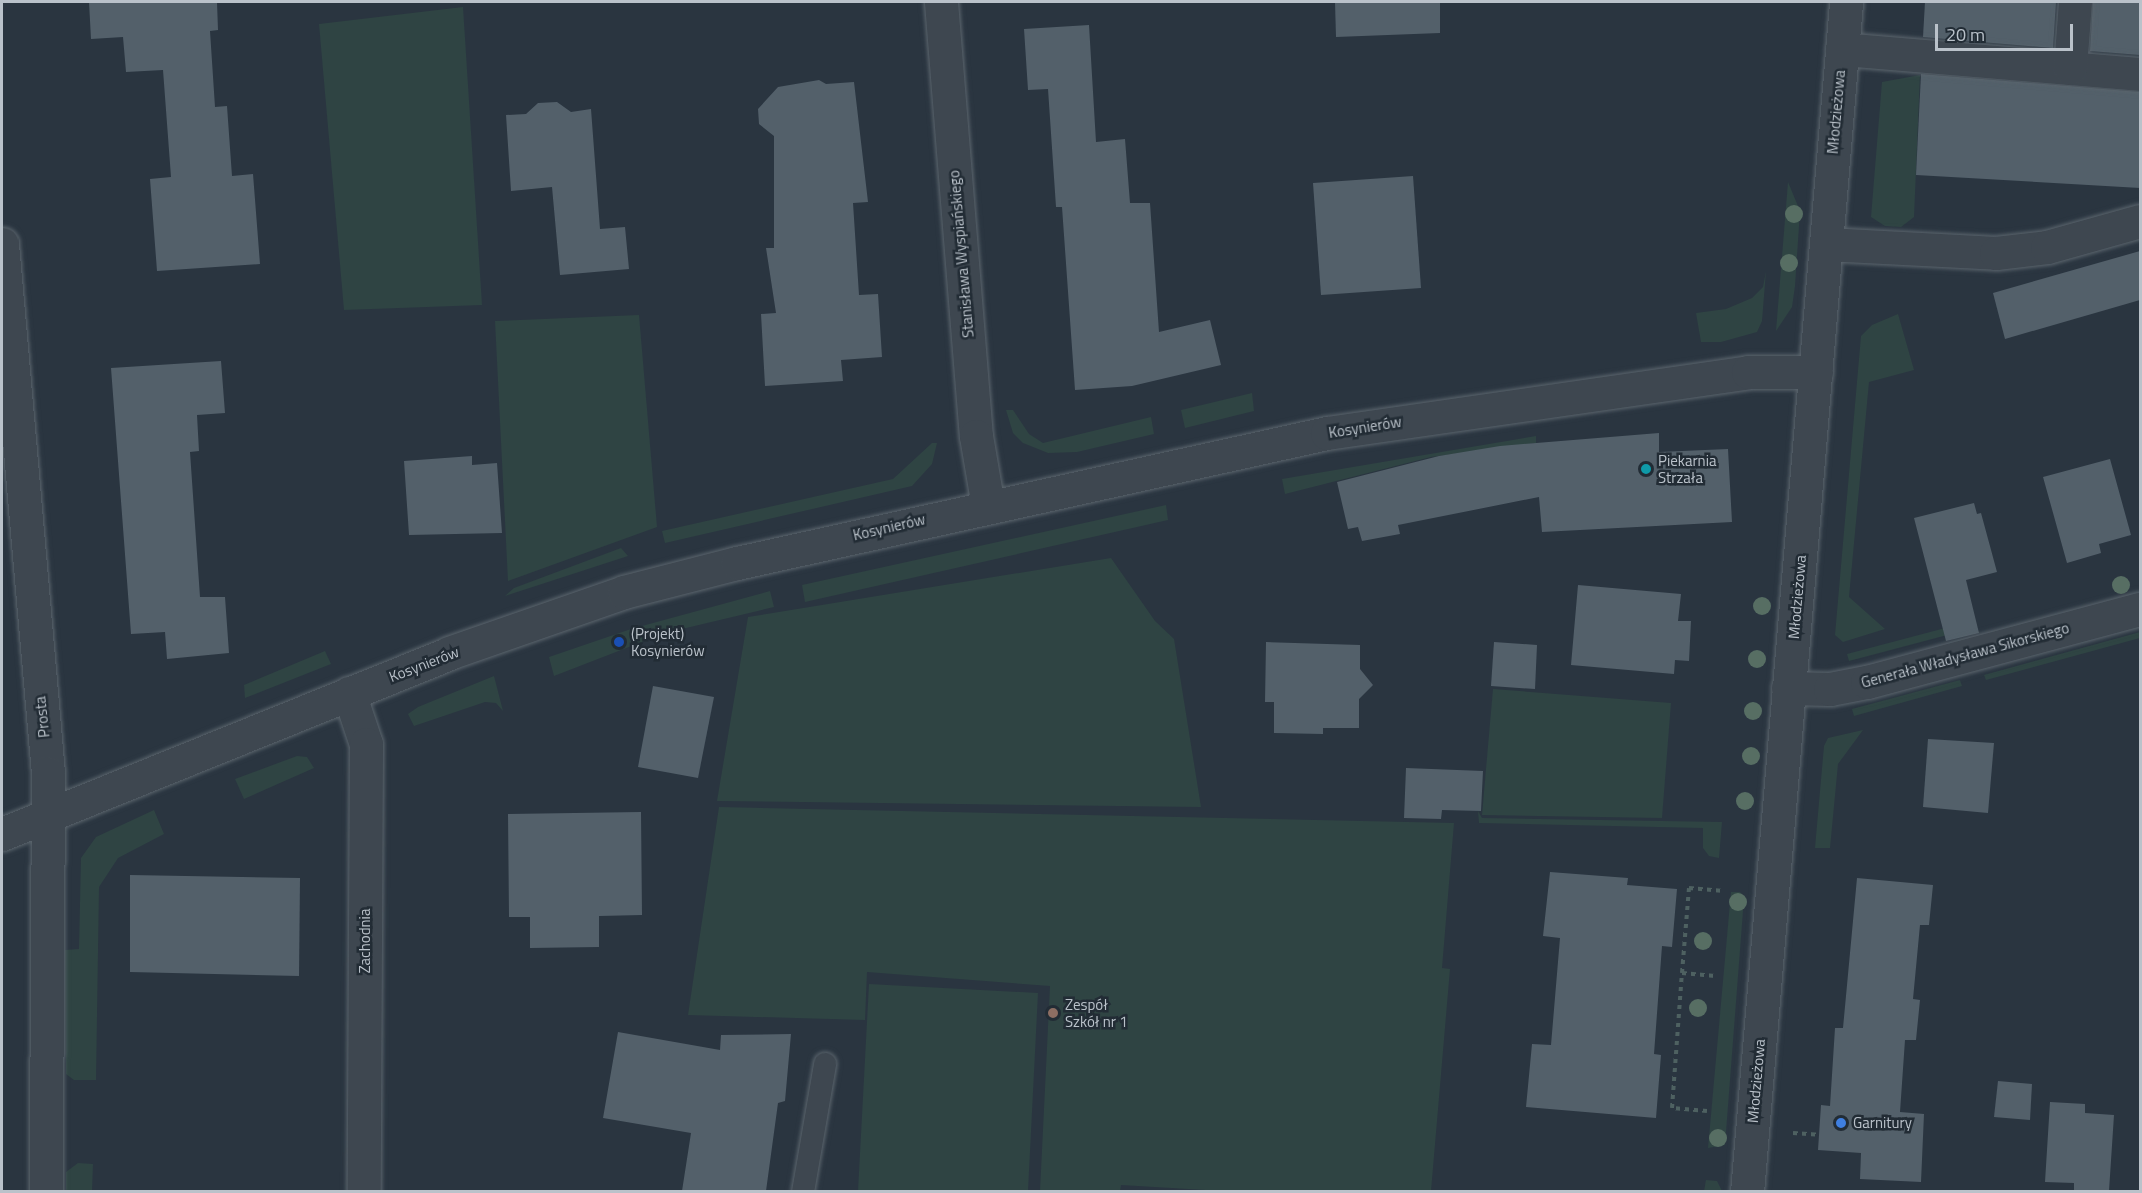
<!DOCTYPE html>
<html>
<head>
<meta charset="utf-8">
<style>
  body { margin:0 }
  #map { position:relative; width:2142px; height:1193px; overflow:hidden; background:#2a3540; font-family:"Titillium Web",sans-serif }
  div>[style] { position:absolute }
  .green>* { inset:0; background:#2f4443 }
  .building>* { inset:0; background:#53606a }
  .path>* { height:4px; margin-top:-2px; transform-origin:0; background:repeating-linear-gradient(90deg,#4e6161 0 4.5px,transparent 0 9px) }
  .roads { filter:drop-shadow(0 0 2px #5b656d) drop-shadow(0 0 2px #5b656d) }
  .lane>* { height:22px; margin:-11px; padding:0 11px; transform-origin:11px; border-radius:11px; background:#3e4750 }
  .street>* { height:33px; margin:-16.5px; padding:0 16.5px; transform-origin:16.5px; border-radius:16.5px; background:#3e4750 }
  .trees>* { width:18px; height:18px; margin:-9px; border-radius:50%; background:#576e63 }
  .dots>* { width:16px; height:16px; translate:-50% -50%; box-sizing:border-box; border:3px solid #222c35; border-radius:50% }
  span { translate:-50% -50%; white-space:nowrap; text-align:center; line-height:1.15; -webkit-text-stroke:5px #222c35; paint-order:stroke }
  .street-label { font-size:15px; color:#bac2ca }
  .poi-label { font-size:15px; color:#bac2ca }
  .left { translate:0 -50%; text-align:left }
  .frame { position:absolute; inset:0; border:3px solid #bac2ca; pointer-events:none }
  .scale { position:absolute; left:1935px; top:24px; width:138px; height:27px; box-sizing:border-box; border:3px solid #bac2ca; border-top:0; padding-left:8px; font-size:18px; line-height:21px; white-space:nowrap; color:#bac2ca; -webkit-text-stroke:4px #222c35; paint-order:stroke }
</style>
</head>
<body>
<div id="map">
  <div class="green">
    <i style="clip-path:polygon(463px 7px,482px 305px,344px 310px,319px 24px)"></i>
    <i style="clip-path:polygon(1920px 75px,1914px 217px,1901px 227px,1885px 226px,1871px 217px,1882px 82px)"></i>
    <i style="clip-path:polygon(1788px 182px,1800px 211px,1795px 286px,1792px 307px,1776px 331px)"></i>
    <i style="clip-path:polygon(1766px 271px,1762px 321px,1757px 332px,1721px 342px,1701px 342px,1696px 313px,1726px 309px,1752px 298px,1763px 287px)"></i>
    <i style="clip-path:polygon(1898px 314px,1914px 370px,1869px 382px,1849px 597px,1885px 629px,1843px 642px,1835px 635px,1861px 336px,1872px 325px)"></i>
    <i style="clip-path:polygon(639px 315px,657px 527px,508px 581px,495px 321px)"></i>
    <i style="clip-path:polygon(1252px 393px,1254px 411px,1185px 428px,1181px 410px)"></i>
    <i style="clip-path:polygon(1006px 410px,1013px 410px,1029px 434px,1043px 443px,1151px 417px,1154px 434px,1077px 452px,1048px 453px,1023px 443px,1013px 433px)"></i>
    <i style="clip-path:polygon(1536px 436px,1536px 443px,1431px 457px,1285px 494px,1282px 479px)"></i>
    <i style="clip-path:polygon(932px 443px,937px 443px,932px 464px,912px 486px,665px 543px,662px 531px,893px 479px)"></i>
    <i style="clip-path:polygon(1166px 505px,1168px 520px,805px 602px,802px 585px)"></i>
    <i style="clip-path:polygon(621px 548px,628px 556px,505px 596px,514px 588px)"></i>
    <i style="clip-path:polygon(1111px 558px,1155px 621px,1174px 639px,1201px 807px,717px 801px,748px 617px)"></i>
    <i style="clip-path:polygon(770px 591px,774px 607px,665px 633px,554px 676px,549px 657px,631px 629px)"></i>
    <i style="clip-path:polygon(1949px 627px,1951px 634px,1849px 661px,1847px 654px)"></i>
    <i style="clip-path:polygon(2140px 632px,2140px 638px,1986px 680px,1984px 675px)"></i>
    <i style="clip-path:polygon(325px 651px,331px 664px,245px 698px,244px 685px)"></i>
    <i style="clip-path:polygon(494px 676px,503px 711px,496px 703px,485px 702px,414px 726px,408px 714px,418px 707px)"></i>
    <i style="clip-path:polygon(1960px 680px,1962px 686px,1854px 716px,1852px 709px)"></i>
    <i style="clip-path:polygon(1493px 689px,1671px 703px,1662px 818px,1482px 815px)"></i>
    <i style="clip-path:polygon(1863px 730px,1838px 764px,1830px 848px,1815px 848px,1824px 746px,1828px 738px)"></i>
    <i style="clip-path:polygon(297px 756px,307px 757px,314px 768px,244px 799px,235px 779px)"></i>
    <i style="clip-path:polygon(719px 807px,1454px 823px,1442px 968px,1450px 969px,1431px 1191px,1239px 1192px,1121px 1185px,1120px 1191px,1040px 1191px,1050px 986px,867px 972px,865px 1020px,688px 1015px)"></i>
    <i style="clip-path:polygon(154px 810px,164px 834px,118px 858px,99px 887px,96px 1080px,74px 1080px,66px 1074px,65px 950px,79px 949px,81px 858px,96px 837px)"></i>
    <i style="clip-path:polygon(1478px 811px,1482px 818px,1722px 822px,1719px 858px,1709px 856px,1703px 848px,1703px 828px,1479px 823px)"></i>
    <i style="clip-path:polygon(1731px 892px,1740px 892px,1744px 898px,1725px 1145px,1708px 1148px)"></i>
    <i style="clip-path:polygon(869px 984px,1038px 993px,1028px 1191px,858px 1191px)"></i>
    <i style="clip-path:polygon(78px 1163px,93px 1164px,92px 1191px,66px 1191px,66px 1172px)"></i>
    <i style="clip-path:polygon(1706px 1180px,1717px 1181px,1722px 1191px,1704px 1191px)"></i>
  </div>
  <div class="building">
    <i style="clip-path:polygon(89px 2px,217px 2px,218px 30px,210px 31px,215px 107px,227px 106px,232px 176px,253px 174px,260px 264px,157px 271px,150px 179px,171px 177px,163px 70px,126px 72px,123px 37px,91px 39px)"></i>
    <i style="clip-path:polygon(1335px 2px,1440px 2px,1440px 33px,1336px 37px)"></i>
    <i style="clip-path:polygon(1925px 2px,2056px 2px,2053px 48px,1923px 37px)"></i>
    <i style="clip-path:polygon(2093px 2px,2140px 2px,2140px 55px,2090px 51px)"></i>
    <i style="clip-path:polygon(1089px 25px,1096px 142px,1125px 139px,1130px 203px,1150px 203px,1159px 332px,1210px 320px,1221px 365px,1132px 386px,1075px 390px,1062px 207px,1056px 207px,1048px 89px,1028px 90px,1024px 29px)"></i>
    <i style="clip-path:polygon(1921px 74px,2140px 92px,2140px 188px,1916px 175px)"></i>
    <i style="clip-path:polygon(819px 80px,826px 84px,854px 82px,868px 202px,853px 203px,859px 295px,878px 294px,882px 357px,841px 360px,843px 381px,765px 386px,761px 314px,776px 313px,766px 248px,774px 248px,774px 136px,759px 124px,758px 109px,778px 87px)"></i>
    <i style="clip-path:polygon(557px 102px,571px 112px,591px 109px,600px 229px,625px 227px,629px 269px,560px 275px,552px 187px,511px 191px,506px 115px,526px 114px,538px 103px)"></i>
    <i style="clip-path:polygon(1413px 176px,1421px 288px,1321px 295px,1313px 183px)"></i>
    <i style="clip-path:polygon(2140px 251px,2140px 300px,2005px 339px,1993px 293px)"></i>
    <i style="clip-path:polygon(221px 361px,225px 413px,197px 415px,199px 451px,190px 452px,200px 597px,225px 597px,229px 653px,167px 659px,165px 632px,131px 634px,111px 368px)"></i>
    <i style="clip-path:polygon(1659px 433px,1659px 452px,1728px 449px,1732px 522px,1542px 532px,1539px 497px,1398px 525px,1400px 534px,1362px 541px,1358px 527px,1348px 529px,1337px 482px,1439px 456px,1500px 446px)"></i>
    <i style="clip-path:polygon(472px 456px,472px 465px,497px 463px,502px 533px,409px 535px,404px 461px)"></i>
    <i style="clip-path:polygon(2110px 459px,2131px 535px,2099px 544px,2101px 553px,2067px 563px,2043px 477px)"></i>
    <i style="clip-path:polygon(1974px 503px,1977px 514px,1981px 513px,1997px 572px,1966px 580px,1979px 633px,1946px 641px,1914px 518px)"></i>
    <i style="clip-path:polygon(1578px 585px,1681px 594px,1678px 621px,1691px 621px,1689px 661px,1675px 660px,1674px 674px,1571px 665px)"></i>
    <i style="clip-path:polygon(1266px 642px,1360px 645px,1360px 669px,1373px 685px,1359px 699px,1359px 728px,1323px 728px,1323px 734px,1274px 733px,1274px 702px,1265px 702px)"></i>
    <i style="clip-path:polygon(1494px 642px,1537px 645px,1535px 689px,1491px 686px)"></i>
    <i style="clip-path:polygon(653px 686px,714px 697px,698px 778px,638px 767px)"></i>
    <i style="clip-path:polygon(1928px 739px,1994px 743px,1988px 813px,1923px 807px)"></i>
    <i style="clip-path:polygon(1406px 768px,1483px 771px,1481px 811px,1442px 810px,1441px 819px,1404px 818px)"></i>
    <i style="clip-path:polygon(641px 812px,642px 915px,599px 916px,599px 947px,530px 948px,530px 917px,509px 917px,508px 814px)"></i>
    <i style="clip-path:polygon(1550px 872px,1628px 878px,1627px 885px,1677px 889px,1672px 947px,1662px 946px,1654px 1054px,1661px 1055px,1656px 1118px,1526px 1107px,1532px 1044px,1551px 1045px,1560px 938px,1543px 936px)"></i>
    <i style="clip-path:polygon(130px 875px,300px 878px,299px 976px,130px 972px)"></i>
    <i style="clip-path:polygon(1857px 878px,1933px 885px,1929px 925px,1920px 925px,1913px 999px,1920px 1000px,1916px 1040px,1905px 1040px,1900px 1112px,1924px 1114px,1921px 1182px,1860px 1179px,1861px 1153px,1818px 1150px,1821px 1105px,1830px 1106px,1835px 1028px,1843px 1028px)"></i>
    <i style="clip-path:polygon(618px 1032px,720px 1050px,721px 1035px,791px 1034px,785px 1101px,778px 1103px,766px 1191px,682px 1191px,691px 1133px,603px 1118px)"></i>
    <i style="clip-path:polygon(1998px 1081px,2032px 1084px,2030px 1120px,1994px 1117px)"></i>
    <i style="clip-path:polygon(2050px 1102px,2085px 1104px,2085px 1113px,2114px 1115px,2109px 1191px,2074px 1191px,2074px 1183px,2045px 1182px)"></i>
  </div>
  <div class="path">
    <i style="left:1682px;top:973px;width:36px;rotate:5deg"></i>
    <i style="left:1707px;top:1111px;width:35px;rotate:-175deg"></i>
    <i style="left:1672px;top:1108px;width:135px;rotate:-85.8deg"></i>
    <i style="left:1682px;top:973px;width:85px;rotate:-85.3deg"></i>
    <i style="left:1689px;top:888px;width:35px;rotate:5deg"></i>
    <i style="left:1793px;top:1133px;width:26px;rotate:4deg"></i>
  </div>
  <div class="roads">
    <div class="lane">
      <i style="left:803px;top:1192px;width:130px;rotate:-80.2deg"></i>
    </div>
    <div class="street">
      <i style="left:941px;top:2px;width:435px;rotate:85.4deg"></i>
      <i style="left:976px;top:436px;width:71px;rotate:80.3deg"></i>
      <i style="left:1842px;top:49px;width:299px;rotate:4.8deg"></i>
      <i style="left:2070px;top:68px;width:66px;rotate:-85.7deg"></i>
      <i style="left:2px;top:244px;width:531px;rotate:85.03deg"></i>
      <i style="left:48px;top:773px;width:419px;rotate:90.3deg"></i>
      <i style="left:1826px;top:244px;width:170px;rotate:3deg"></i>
      <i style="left:1996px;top:253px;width:51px;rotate:-6.7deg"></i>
      <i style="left:2047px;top:247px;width:97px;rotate:-15.6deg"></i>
      <i style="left:1788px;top:688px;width:42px;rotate:1.4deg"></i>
      <i style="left:1830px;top:689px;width:38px;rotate:-11deg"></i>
      <i style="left:1867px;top:682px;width:283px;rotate:-15deg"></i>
      <i style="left:349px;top:693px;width:54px;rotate:71.6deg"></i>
      <i style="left:366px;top:744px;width:448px;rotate:90.3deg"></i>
      <i style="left:2px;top:834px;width:482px;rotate:-22deg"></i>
      <i style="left:449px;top:653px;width:185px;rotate:-19.2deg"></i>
      <i style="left:624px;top:592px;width:117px;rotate:-14.4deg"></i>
      <i style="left:737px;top:563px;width:604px;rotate:-12.43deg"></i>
      <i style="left:1327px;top:433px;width:425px;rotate:-8.2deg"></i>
      <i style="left:1748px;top:372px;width:68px"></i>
      <i style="left:1747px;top:1192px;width:1194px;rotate:-85.24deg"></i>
    </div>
  </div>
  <div class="trees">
    <i style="left:1794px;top:214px"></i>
    <i style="left:1789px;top:263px"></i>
    <i style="left:2121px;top:585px"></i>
    <i style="left:1762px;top:606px"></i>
    <i style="left:1757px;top:659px"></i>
    <i style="left:1753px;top:711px"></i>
    <i style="left:1751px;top:756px"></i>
    <i style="left:1745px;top:801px"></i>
    <i style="left:1738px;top:902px"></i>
    <i style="left:1703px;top:941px"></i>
    <i style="left:1698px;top:1008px"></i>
    <i style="left:1718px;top:1138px"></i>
  </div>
  <div class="dots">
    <i style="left:1646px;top:469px;background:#0f9aa8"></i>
    <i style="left:619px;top:642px;background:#1a4fb4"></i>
    <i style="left:1053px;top:1013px;background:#8d6e63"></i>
    <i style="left:1841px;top:1123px;background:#3f7fe0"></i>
  </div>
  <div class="street-label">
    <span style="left:1836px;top:112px;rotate:-85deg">Młodzieżowa</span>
    <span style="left:961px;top:254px;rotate:-95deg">Stanisława Wyspiańskiego</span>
    <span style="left:1365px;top:427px;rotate:-9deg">Kosynierów</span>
    <span style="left:889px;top:527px;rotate:-13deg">Kosynierów</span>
    <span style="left:1797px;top:597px;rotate:-85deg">Młodzieżowa</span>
    <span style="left:1965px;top:655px;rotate:-15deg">Generała Władysława Sikorskiego</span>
    <span style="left:424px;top:664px;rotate:-21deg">Kosynierów</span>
    <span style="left:42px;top:717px;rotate:-96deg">Prosta</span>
    <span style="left:365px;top:941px;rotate:-90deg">Zachodnia</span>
    <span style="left:1756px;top:1081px;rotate:-85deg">Młodzieżowa</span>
  </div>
  <div class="poi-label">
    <span class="left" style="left:1658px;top:469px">Piekarnia<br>Strzała</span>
    <span class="left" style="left:631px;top:642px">(Projekt)<br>Kosynierów</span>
    <span class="left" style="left:1065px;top:1013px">Zespół<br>Szkół nr 1</span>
    <span class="left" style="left:1853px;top:1123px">Garnitury</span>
  </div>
  <div class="frame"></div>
  <div class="scale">20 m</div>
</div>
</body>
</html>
